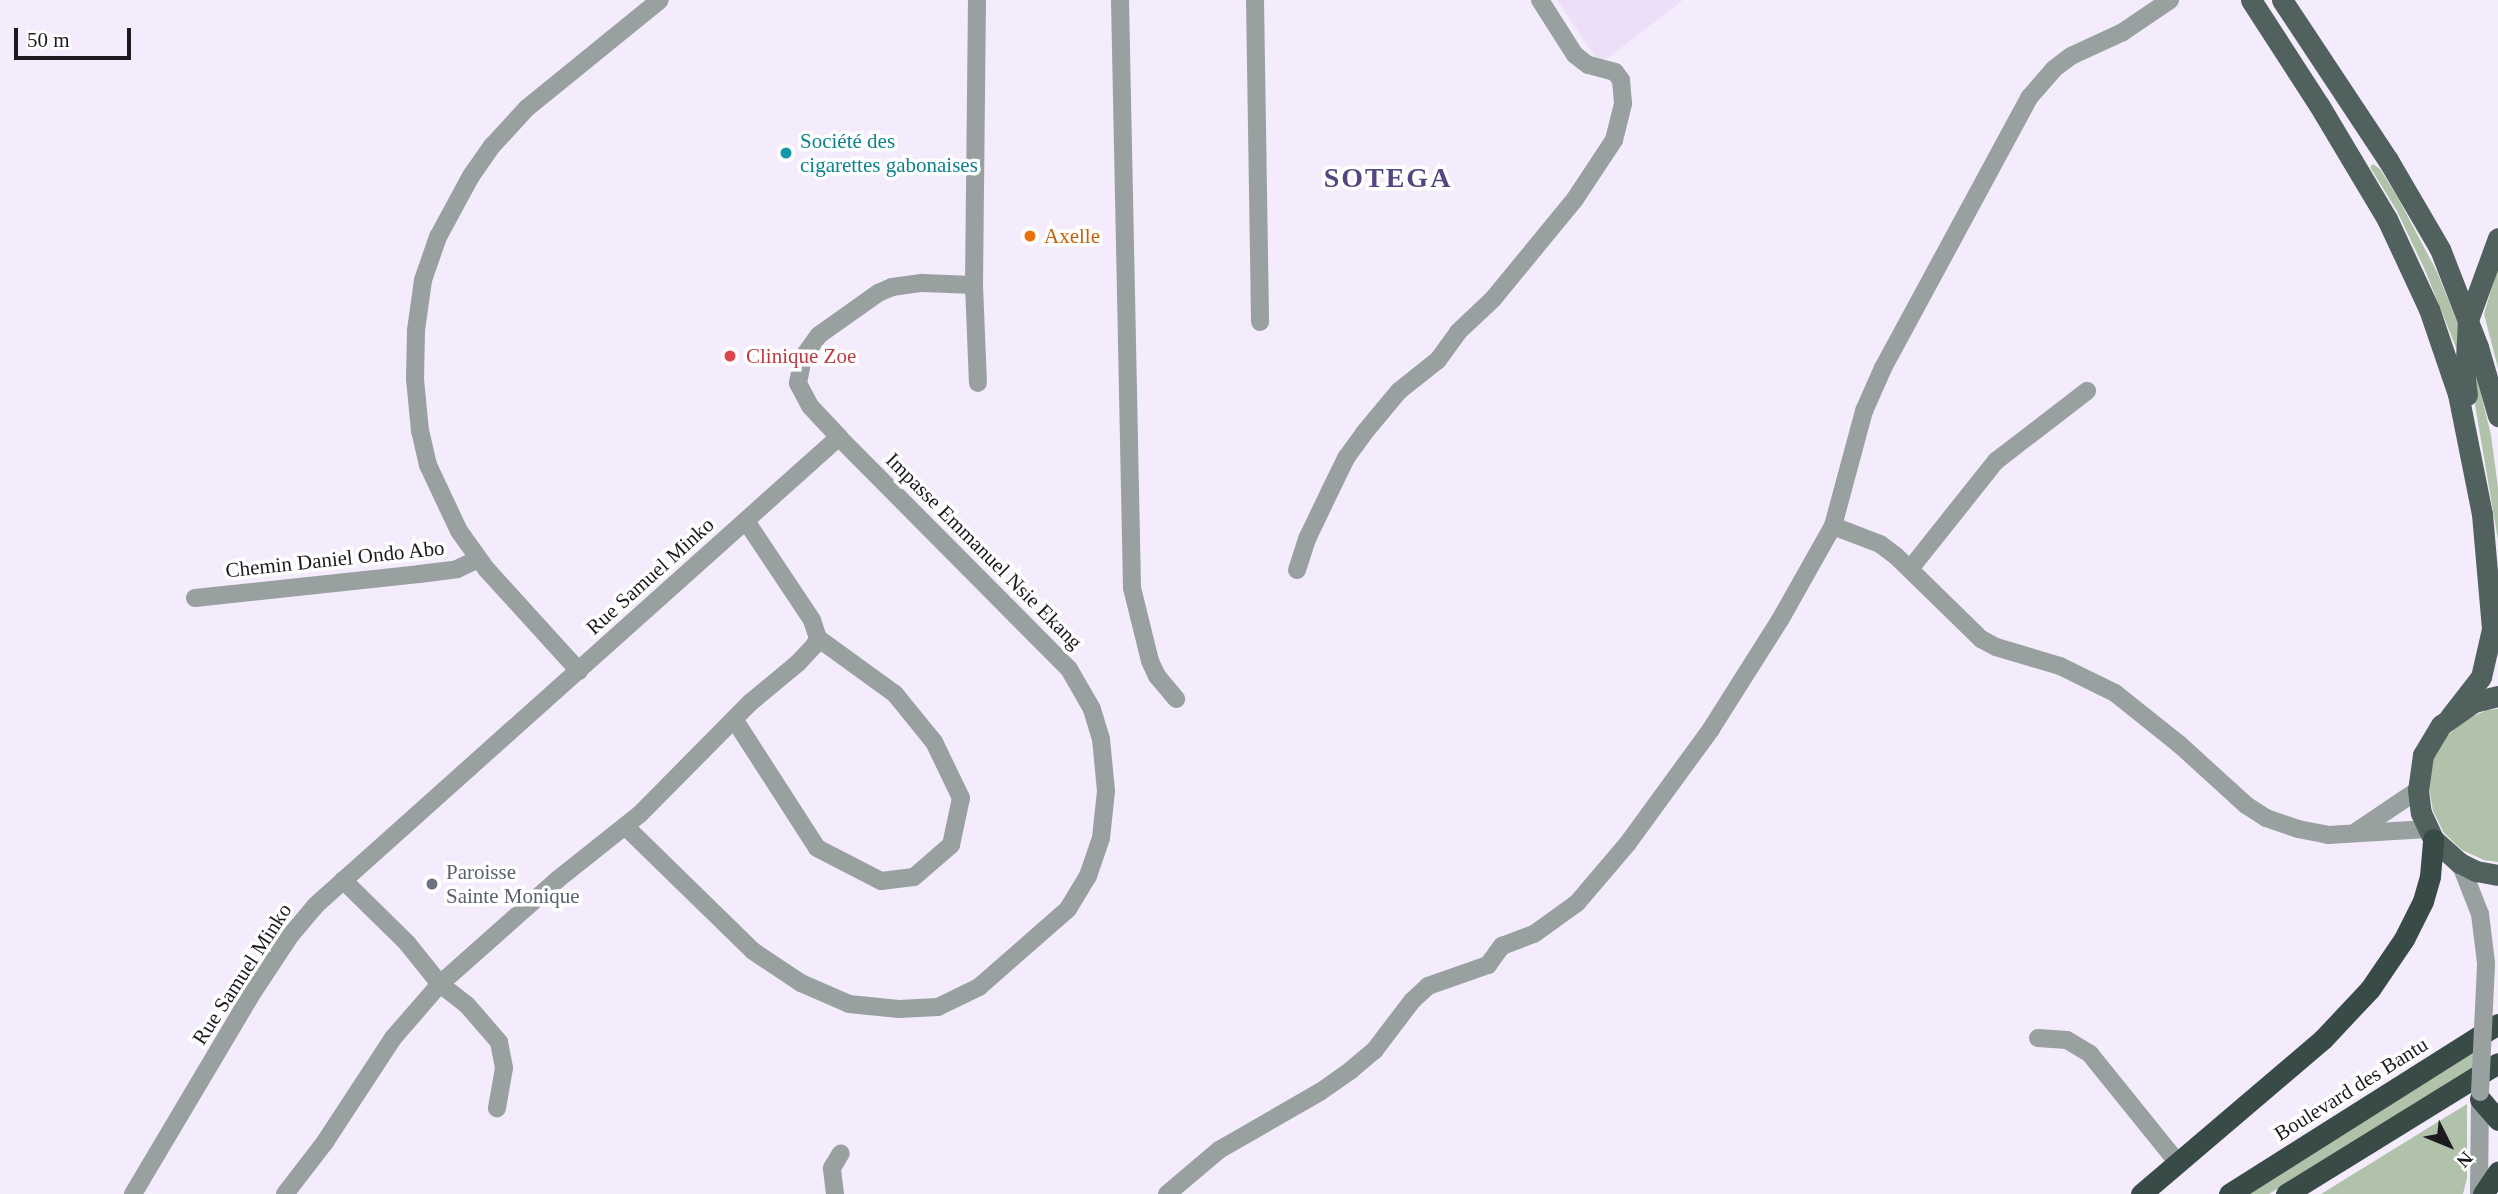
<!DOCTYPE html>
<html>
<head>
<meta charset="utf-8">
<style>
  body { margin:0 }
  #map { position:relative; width:2498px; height:1194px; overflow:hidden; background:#f4ebfc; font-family:"Times New Roman",serif }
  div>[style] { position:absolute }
  .built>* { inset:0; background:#ecdff7 }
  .green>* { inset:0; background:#b0c2a9 }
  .minor>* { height:18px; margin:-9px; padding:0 9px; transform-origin:9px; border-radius:9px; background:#98a19f }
  .major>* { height:21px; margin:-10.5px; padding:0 10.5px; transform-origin:10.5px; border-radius:10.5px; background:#51615d }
  .highway>* { height:21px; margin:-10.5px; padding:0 10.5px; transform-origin:10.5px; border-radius:10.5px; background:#394b46 }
  .minor-bridge>* { height:18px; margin:-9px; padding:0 9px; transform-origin:9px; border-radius:9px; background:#98a19f }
  .dots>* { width:19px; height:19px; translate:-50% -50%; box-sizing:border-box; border:4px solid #fff; border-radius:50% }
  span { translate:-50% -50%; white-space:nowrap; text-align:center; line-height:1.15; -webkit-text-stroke:7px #fff; paint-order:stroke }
  .culture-label { font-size:21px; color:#0d838f }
  .left { translate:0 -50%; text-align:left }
  .food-label { font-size:21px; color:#c56008 }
  .health-label { font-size:21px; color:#be3a42 }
  .street-label { font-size:21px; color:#1c191f }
  .worship-label { font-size:21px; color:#5b616d }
  .district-label { font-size:28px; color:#544583; font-weight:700; letter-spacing:2px }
  .north { position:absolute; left:2414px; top:1110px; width:70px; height:70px; -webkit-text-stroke:5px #fff; paint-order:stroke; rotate:133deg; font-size:19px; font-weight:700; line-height:28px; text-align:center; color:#1c191f }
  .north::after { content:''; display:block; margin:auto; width:24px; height:32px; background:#1c191f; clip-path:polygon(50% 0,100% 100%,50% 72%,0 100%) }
  .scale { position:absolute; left:14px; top:28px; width:117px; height:32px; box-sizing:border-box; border:4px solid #1c191f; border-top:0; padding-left:9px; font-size:21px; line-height:24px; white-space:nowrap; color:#1c191f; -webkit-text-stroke:5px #fff; paint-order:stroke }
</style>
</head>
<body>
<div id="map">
  <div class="built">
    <i style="clip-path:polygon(1557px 0,1683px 0,1600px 64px)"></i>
  </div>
  <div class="green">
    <i style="clip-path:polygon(2373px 164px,2380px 169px,2398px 198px,2437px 272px,2460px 329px,2457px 350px,2425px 270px,2397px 211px,2370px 167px)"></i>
    <i style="clip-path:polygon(2498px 267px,2498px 368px,2484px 314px)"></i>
    <i style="clip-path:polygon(2472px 373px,2477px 378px,2491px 435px,2498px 488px,2498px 540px,2472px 387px)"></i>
    <i style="clip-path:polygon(2498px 709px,2498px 862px,2484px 860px,2462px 850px,2444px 833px,2433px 811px,2429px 787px,2432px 762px,2443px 740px,2463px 721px,2487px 710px)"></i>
    <i style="clip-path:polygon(2479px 1049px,2478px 1065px,2349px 1145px,2269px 1194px,2245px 1194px)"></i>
    <i style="clip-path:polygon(2467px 1104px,2467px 1178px,2463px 1194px,2321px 1194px)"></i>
  </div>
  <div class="minor">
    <i style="left:1120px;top:0;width:588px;rotate:88.83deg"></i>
    <i style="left:1132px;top:588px;width:75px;rotate:76.1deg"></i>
    <i style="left:1150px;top:661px;width:17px;rotate:65deg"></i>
    <i style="left:1157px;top:676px;width:30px;rotate:50deg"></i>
    <i style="left:1255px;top:0;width:322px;rotate:89.1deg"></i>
    <i style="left:2170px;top:0;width:57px;rotate:145.8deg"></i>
    <i style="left:2123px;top:32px;width:57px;rotate:155.2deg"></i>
    <i style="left:2071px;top:56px;width:21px;rotate:143deg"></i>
    <i style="left:2054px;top:69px;width:38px;rotate:131deg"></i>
    <i style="left:2029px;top:98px;width:307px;rotate:118.4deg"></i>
    <i style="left:1883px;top:368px;width:47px;rotate:113.8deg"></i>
    <i style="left:1864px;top:411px;width:119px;rotate:105.1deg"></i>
    <i style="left:1833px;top:526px;width:50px;rotate:21deg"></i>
    <i style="left:1880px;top:544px;width:20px;rotate:37deg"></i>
    <i style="left:1896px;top:556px;width:119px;rotate:44.3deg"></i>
    <i style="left:1981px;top:639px;width:17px;rotate:28deg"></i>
    <i style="left:1996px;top:647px;width:67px;rotate:16.5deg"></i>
    <i style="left:2060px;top:666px;width:61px;rotate:26.1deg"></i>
    <i style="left:2115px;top:693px;width:82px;rotate:38.6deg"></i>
    <i style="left:2179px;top:744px;width:91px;rotate:42.3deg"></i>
    <i style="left:2246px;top:805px;width:24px;rotate:33deg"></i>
    <i style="left:2266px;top:818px;width:34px;rotate:19deg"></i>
    <i style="left:2298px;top:829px;width:31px;rotate:11deg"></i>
    <i style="left:2328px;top:835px;width:100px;rotate:-3.4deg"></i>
    <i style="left:974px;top:285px;width:98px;rotate:87.7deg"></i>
    <i style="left:746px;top:521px;width:119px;rotate:56.3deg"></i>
    <i style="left:812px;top:620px;width:19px;rotate:72deg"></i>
    <i style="left:1910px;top:569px;width:138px;rotate:-51.5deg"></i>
    <i style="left:1996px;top:461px;width:115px;rotate:-37.6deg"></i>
    <i style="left:1297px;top:570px;width:33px;rotate:-72deg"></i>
    <i style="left:1307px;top:539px;width:53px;rotate:-64.4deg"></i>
    <i style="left:1330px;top:491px;width:37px;rotate:-64deg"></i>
    <i style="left:1346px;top:458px;width:31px;rotate:-54deg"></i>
    <i style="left:1364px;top:433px;width:55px;rotate:-50.2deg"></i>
    <i style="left:1399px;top:391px;width:50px;rotate:-38.5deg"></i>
    <i style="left:1438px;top:360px;width:34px;rotate:-54deg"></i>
    <i style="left:1458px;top:332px;width:48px;rotate:-43.3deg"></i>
    <i style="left:1493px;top:299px;width:129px;rotate:-50.6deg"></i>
    <i style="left:1575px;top:199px;width:71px;rotate:-56.5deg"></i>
    <i style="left:1614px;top:140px;width:38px;rotate:-76deg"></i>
    <i style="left:1623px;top:103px;width:23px;rotate:-95deg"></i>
    <i style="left:1621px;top:80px;width:10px;rotate:-127deg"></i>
    <i style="left:1615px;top:72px;width:28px;rotate:-165deg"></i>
    <i style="left:1588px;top:65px;width:16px;rotate:-142deg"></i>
    <i style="left:1575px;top:55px;width:65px;rotate:-122.5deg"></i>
    <i style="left:195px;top:598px;width:225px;rotate:-6.1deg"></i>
    <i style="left:419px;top:574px;width:38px;rotate:-7deg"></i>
    <i style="left:457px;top:569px;width:23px;rotate:-25deg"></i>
    <i style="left:579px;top:671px;width:137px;rotate:-132.3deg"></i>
    <i style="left:487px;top:570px;width:48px;rotate:-125.7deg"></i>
    <i style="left:459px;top:531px;width:73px;rotate:-115.2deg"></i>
    <i style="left:428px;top:465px;width:35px;rotate:-103deg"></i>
    <i style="left:420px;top:431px;width:52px;rotate:-95.5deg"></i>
    <i style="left:415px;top:379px;width:49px;rotate:-88.8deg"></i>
    <i style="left:416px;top:330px;width:50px;rotate:-82deg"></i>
    <i style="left:423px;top:280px;width:46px;rotate:-70.8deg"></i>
    <i style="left:438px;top:237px;width:69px;rotate:-61.6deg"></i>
    <i style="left:471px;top:176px;width:37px;rotate:-55deg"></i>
    <i style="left:492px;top:146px;width:52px;rotate:-47.4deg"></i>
    <i style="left:527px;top:108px;width:171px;rotate:-39.1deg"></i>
    <i style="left:734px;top:719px;width:153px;rotate:57.2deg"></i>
    <i style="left:817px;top:848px;width:72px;rotate:27.3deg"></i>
    <i style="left:881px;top:881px;width:33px;rotate:-7deg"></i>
    <i style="left:914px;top:877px;width:49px;rotate:-40.9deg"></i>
    <i style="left:951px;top:845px;width:48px;rotate:-78deg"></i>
    <i style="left:961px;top:798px;width:62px;rotate:-115.7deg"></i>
    <i style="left:934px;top:742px;width:62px;rotate:-129.1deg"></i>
    <i style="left:895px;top:694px;width:95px;rotate:-144deg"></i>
    <i style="left:626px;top:827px;width:177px;rotate:44.3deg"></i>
    <i style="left:753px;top:951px;width:58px;rotate:33.7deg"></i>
    <i style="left:801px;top:983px;width:52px;rotate:23.6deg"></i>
    <i style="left:849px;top:1004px;width:50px;rotate:5.7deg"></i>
    <i style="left:899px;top:1009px;width:39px;rotate:-3deg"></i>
    <i style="left:938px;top:1007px;width:46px;rotate:-26deg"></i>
    <i style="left:979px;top:987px;width:118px;rotate:-41.2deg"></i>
    <i style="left:1068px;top:909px;width:39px;rotate:-59deg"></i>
    <i style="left:1088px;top:876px;width:40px;rotate:-71.1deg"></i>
    <i style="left:1101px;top:838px;width:47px;rotate:-83.9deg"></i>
    <i style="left:1106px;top:791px;width:52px;rotate:-95.5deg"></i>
    <i style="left:1101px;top:739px;width:31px;rotate:-107deg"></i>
    <i style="left:1092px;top:709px;width:46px;rotate:-119.9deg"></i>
    <i style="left:1069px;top:669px;width:327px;rotate:-134.8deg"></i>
    <i style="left:2357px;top:831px;width:73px;rotate:-33.9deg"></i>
    <i style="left:2460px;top:863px;width:55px;rotate:68.6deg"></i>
    <i style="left:2480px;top:914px;width:49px;rotate:83deg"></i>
    <i style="left:343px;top:880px;width:90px;rotate:44.5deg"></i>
    <i style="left:407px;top:943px;width:53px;rotate:51.2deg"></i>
    <i style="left:440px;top:984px;width:34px;rotate:38deg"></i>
    <i style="left:467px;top:1005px;width:49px;rotate:49.1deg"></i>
    <i style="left:499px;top:1042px;width:26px;rotate:79deg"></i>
    <i style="left:504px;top:1068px;width:41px;rotate:99.9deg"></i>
    <i style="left:2038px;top:1038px;width:29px;rotate:4deg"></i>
    <i style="left:2067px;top:1040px;width:27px;rotate:31deg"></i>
    <i style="left:2090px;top:1054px;width:140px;rotate:51.1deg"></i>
    <i style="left:133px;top:1194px;width:231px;rotate:-59.3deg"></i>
    <i style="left:251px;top:995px;width:71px;rotate:-56.5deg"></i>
    <i style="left:290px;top:936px;width:40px;rotate:-50deg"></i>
    <i style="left:316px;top:905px;width:702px;rotate:-41.82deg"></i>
    <i style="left:839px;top:437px;width:42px;rotate:-133.1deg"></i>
    <i style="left:810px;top:406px;width:26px;rotate:-118deg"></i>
    <i style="left:798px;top:383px;width:26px;rotate:-79deg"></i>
    <i style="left:803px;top:357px;width:27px;rotate:-54deg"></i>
    <i style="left:819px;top:335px;width:72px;rotate:-35.4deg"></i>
    <i style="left:878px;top:293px;width:15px;rotate:-23deg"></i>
    <i style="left:892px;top:287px;width:30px;rotate:-8deg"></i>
    <i style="left:922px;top:283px;width:52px;rotate:2.2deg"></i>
    <i style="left:974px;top:285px;width:285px;rotate:-89.4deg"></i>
    <i style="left:285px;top:1194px;width:66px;rotate:-52.4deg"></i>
    <i style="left:325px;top:1142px;width:124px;rotate:-56.8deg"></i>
    <i style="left:393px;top:1038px;width:72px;rotate:-49deg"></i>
    <i style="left:440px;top:984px;width:157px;rotate:-41.6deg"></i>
    <i style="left:557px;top:880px;width:106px;rotate:-38.5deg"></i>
    <i style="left:640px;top:814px;width:158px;rotate:-45.3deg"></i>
    <i style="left:751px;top:702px;width:61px;rotate:-39.7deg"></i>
    <i style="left:798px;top:663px;width:23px;rotate:-47deg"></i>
    <i style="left:814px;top:646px;width:9px;rotate:-63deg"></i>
    <i style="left:835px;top:1194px;width:26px;rotate:-97deg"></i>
    <i style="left:832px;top:1168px;width:17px;rotate:-59deg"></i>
    <i style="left:1167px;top:1194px;width:68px;rotate:-40.2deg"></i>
    <i style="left:1219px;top:1150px;width:116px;rotate:-29.9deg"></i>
    <i style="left:1320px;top:1092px;width:38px;rotate:-35deg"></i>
    <i style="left:1351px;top:1070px;width:30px;rotate:-40deg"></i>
    <i style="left:1374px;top:1051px;width:63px;rotate:-52.8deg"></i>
    <i style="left:1412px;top:1001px;width:22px;rotate:-43deg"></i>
    <i style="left:1428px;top:986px;width:64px;rotate:-19.3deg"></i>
    <i style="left:1488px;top:965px;width:24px;rotate:-54deg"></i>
    <i style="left:1502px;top:946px;width:34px;rotate:-21deg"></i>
    <i style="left:1534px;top:934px;width:53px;rotate:-35.8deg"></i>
    <i style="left:1577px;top:903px;width:79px;rotate:-49.6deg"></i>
    <i style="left:1628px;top:843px;width:141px;rotate:-53.9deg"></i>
    <i style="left:1711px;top:729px;width:129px;rotate:-57.7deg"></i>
    <i style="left:1780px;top:620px;width:108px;rotate:-60.6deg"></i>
    <i style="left:2479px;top:1194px;width:102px;rotate:-89.4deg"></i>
  </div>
  <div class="major">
    <i style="left:2251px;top:0;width:125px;rotate:57.1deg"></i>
    <i style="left:2319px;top:105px;width:133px;rotate:59.2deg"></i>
    <i style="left:2387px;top:219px;width:99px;rotate:65deg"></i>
    <i style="left:2429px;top:309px;width:90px;rotate:71.2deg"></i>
    <i style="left:2458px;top:394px;width:122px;rotate:78.7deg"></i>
    <i style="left:2482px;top:514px;width:115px;rotate:85deg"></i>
    <i style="left:2492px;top:629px;width:49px;rotate:102.9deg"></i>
    <i style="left:2481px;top:677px;width:51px;rotate:127.8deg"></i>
    <i style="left:2282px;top:0;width:192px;rotate:56.5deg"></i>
    <i style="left:2388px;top:160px;width:103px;rotate:59.7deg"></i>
    <i style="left:2440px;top:249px;width:105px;rotate:68.8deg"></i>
    <i style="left:2478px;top:347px;width:72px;rotate:73.8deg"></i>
    <i style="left:2467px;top:395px;width:16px;rotate:-97deg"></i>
    <i style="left:2465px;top:379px;width:59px;rotate:-87.1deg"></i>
    <i style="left:2468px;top:320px;width:87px;rotate:-69.9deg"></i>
    <i style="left:2498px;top:696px;width:25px;rotate:166deg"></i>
    <i style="left:2474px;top:702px;width:40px;rotate:145.1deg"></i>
    <i style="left:2441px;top:725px;width:35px;rotate:121deg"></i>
    <i style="left:2423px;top:755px;width:35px;rotate:98deg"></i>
    <i style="left:2418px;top:790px;width:23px;rotate:83deg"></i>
    <i style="left:2421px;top:813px;width:29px;rotate:65deg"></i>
    <i style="left:2433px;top:839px;width:36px;rotate:42deg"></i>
    <i style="left:2460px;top:863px;width:18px;rotate:27deg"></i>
    <i style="left:2476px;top:871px;width:22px;rotate:10deg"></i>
  </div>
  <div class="highway">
    <i style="left:2480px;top:1099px;width:28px;rotate:49deg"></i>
    <i style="left:2141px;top:1194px;width:239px;rotate:-40.4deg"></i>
    <i style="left:2323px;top:1039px;width:69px;rotate:-46.8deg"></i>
    <i style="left:2370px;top:989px;width:60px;rotate:-55.8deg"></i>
    <i style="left:2404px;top:939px;width:42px;rotate:-63.4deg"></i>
    <i style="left:2423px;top:901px;width:26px;rotate:-74deg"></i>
    <i style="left:2430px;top:876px;width:37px;rotate:-85deg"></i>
    <i style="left:2229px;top:1194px;width:318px;rotate:-32.3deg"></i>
    <i style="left:2286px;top:1194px;width:249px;rotate:-31.7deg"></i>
    <i style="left:2483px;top:1194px;width:27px;rotate:-56deg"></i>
  </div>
  <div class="minor-bridge">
    <i style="left:2480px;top:1092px;width:129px;rotate:-87.3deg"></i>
  </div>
  <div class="dots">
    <i style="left:786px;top:153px;background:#0f9aa8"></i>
    <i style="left:1030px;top:236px;background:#e8710a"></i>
    <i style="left:730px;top:356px;background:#e0444e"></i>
    <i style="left:432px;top:884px;background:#6b7280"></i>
  </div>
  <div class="culture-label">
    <span class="left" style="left:800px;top:153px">Société des<br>cigarettes gabonaises</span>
  </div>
  <div class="food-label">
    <span class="left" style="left:1044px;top:236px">Axelle</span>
  </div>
  <div class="health-label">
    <span class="left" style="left:746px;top:356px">Clinique Zoe</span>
  </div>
  <div class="street-label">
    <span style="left:984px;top:551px;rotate:45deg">Impasse Emmanuel Nsie Ekang</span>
    <span style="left:335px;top:559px;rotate:-6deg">Chemin Daniel Ondo Abo</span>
    <span style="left:650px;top:576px;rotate:-42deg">Rue Samuel Minko</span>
    <span style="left:242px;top:974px;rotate:-57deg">Rue Samuel Minko</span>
    <span style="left:2351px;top:1089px;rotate:-32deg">Boulevard des Bantu</span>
  </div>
  <div class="worship-label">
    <span class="left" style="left:446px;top:884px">Paroisse<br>Sainte Monique</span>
  </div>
  <div class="district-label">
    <span style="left:1388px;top:178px">SOTEGA</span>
  </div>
  <div class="north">N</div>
  <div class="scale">50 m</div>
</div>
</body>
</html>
